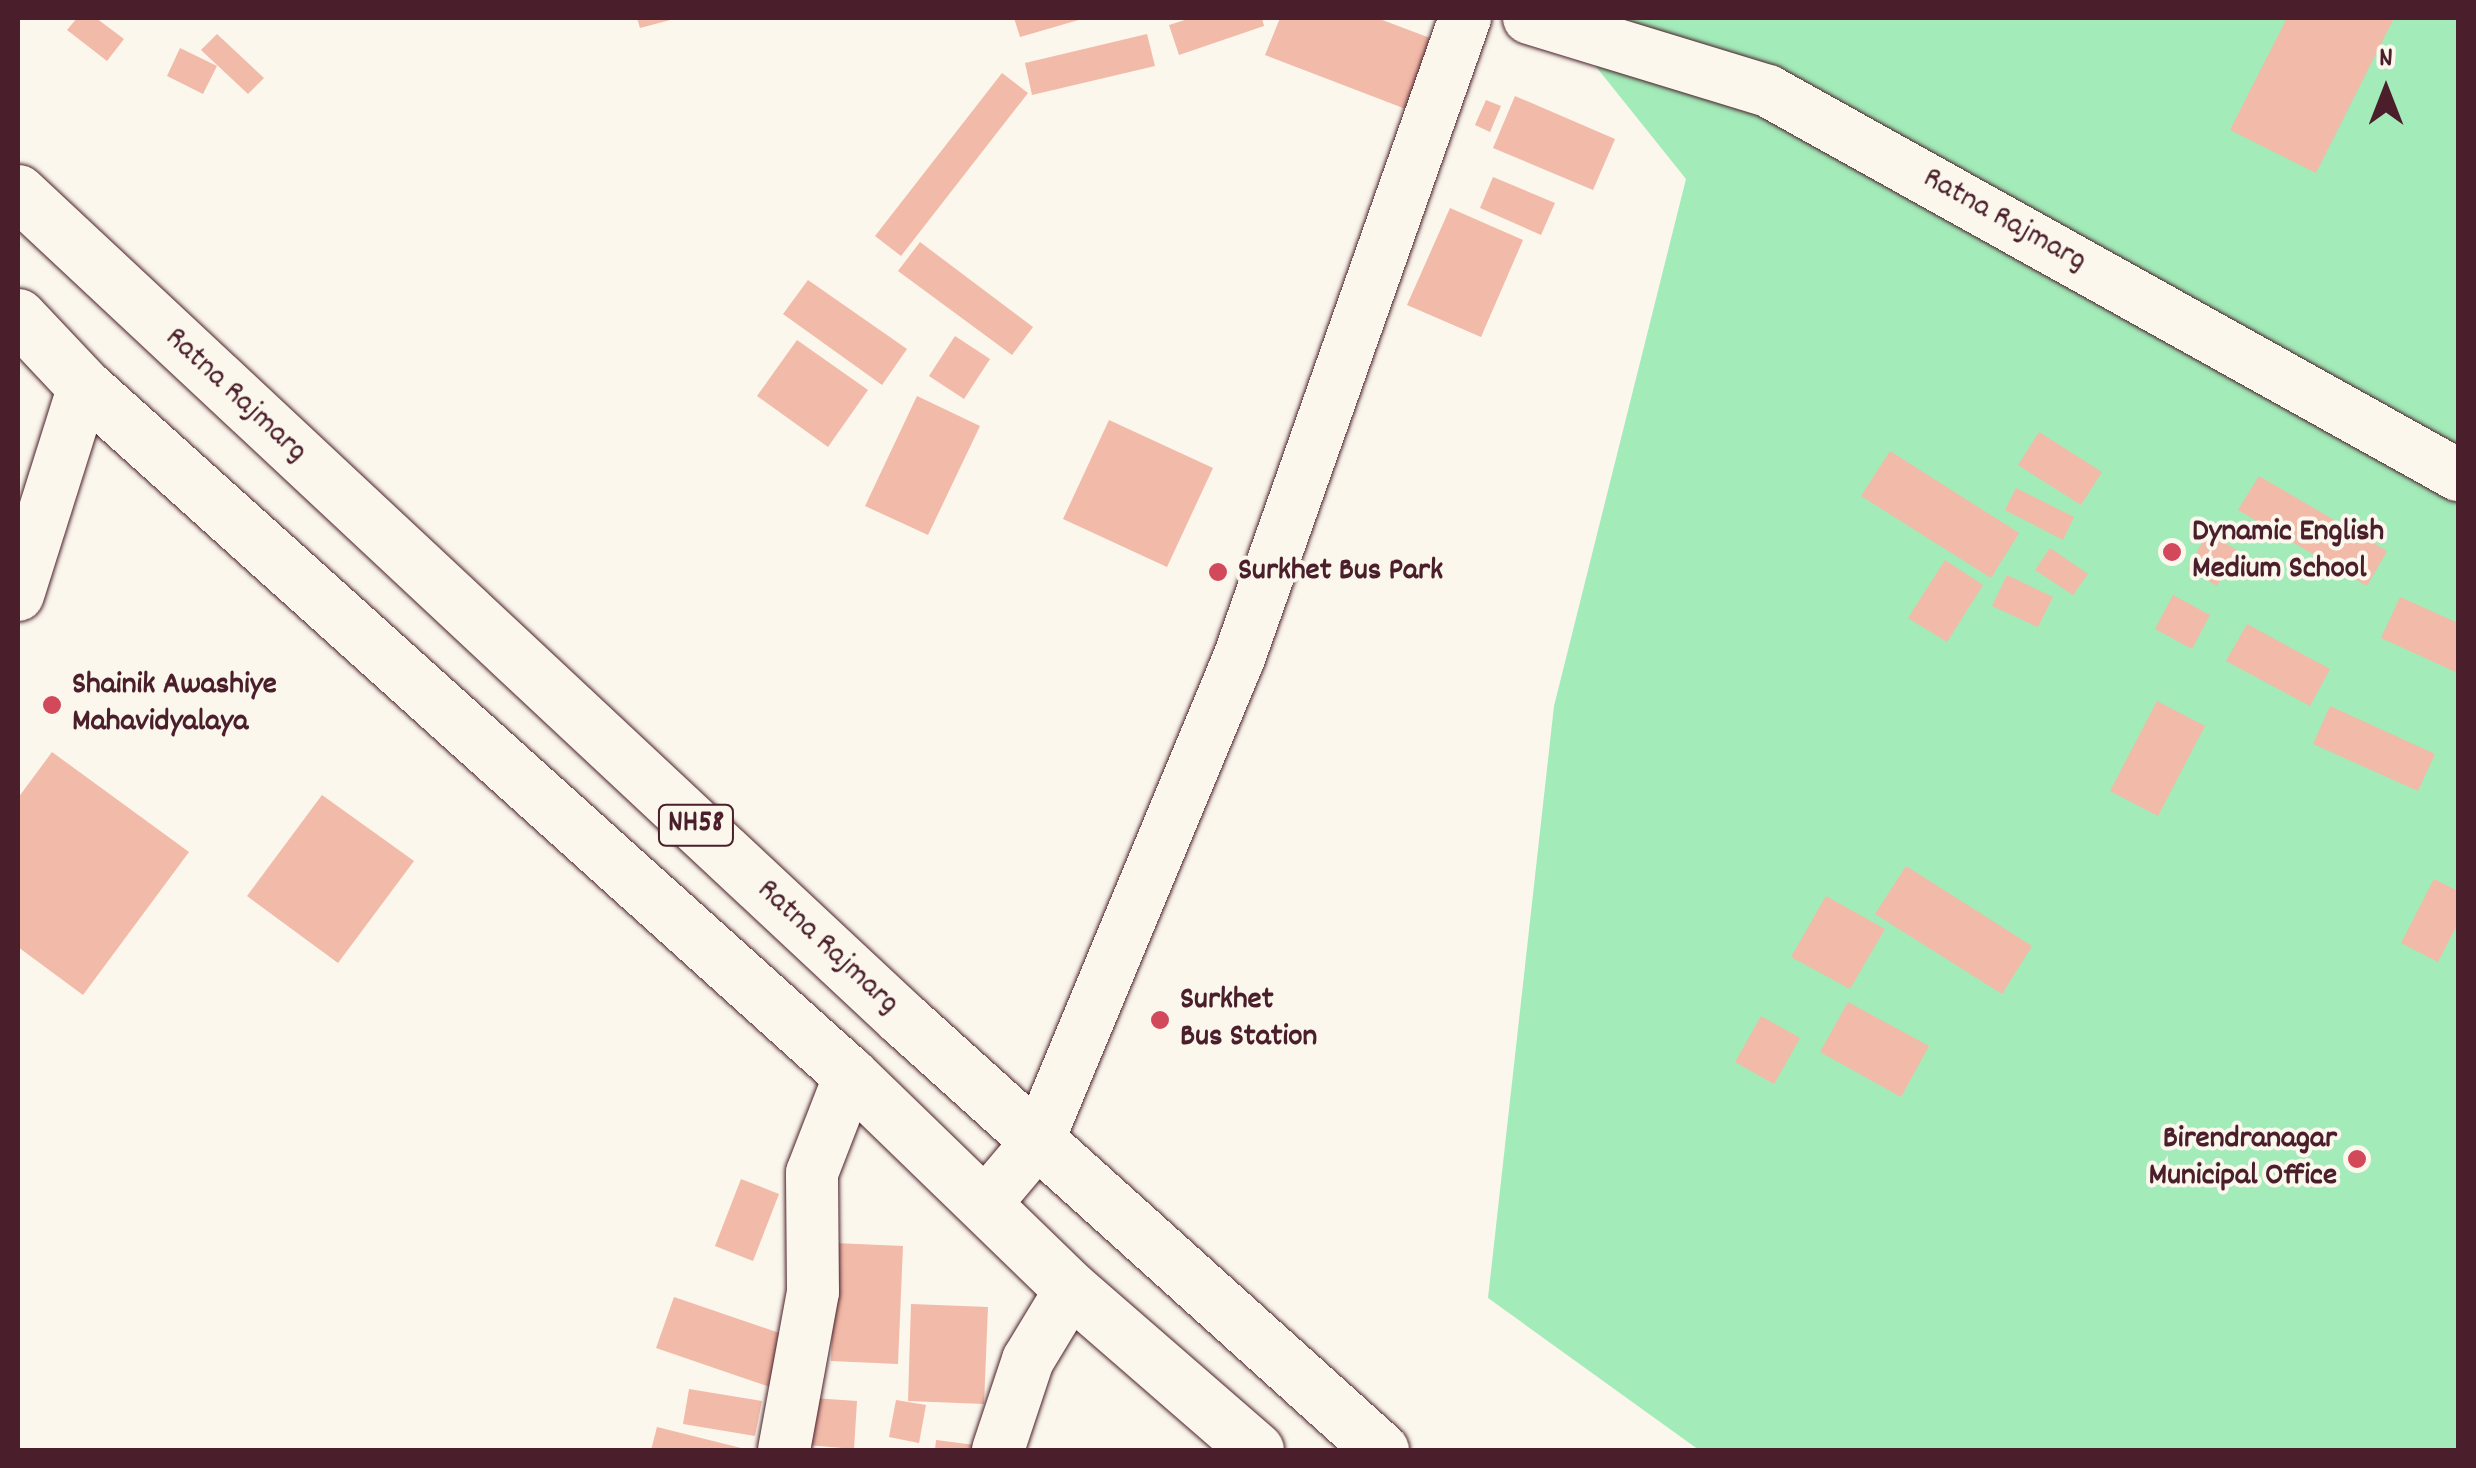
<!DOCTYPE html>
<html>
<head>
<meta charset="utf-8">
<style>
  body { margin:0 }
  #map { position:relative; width:2476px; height:1468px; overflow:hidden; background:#fbf7ec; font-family:Dekko,sans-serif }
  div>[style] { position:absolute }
  .green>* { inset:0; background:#a3ebb9 }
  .building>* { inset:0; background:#f2baa8 }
  .roads { filter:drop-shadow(0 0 2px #4a1f2b) drop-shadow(0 0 2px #4a1f2b) }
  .minor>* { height:52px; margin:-26px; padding:0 26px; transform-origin:26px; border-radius:26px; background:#fbf7ec }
  .major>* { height:55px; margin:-27.5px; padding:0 27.5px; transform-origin:27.5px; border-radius:27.5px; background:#fbf7ec }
  .dots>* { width:28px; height:28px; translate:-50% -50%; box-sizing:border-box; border:5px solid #fbf7ec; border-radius:50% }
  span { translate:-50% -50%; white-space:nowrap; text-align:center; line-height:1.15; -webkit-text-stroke:8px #fbf7ec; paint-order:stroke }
  .shield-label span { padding:2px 8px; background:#fbf7ec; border:2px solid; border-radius:8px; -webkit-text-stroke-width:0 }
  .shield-label { font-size:30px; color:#4a1f2b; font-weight:700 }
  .street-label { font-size:32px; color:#4a1f2b }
  .poi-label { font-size:32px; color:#4a1f2b; font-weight:700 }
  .left { translate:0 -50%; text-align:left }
  .right { translate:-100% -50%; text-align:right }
  .frame { position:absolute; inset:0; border:20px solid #4a1f2b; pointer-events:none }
  .north { position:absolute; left:2336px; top:40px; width:100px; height:100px; -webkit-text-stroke:8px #fbf7ec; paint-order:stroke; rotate:0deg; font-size:28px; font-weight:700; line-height:40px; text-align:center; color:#4a1f2b }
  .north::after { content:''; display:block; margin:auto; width:35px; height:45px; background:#4a1f2b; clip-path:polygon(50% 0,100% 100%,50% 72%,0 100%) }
</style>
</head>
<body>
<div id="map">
  <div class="green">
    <i style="clip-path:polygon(1557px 18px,2458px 18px,2458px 1450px,1699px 1450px,1488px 1298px,1554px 706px,1686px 179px)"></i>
  </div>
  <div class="building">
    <i style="clip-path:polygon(77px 18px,96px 18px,124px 39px,107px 61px,67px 30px)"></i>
    <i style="clip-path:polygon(637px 18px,674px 18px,674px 19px,640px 28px)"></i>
    <i style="clip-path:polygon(1014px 18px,1082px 18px,1082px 19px,1020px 37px)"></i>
    <i style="clip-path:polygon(1191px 18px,1262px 18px,1264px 26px,1179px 55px,1169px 25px)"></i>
    <i style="clip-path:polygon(1280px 18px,1377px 18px,1438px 41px,1411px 111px,1265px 55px)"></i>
    <i style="clip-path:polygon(2287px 18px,2394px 18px,2316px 173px,2230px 130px)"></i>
    <i style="clip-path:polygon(217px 34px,264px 78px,248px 94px,201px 50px)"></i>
    <i style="clip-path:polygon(1147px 34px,1155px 66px,1032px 95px,1025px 63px)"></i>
    <i style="clip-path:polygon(180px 48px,217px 66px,203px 94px,167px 76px)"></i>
    <i style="clip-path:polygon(1002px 73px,1028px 93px,901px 256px,875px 236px)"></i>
    <i style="clip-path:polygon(1515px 96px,1615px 139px,1593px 190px,1493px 148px)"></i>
    <i style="clip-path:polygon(1486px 100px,1501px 106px,1490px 132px,1475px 125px)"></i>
    <i style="clip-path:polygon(1493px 177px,1555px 203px,1541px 235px,1480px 208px)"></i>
    <i style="clip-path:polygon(1450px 208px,1523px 240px,1481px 337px,1407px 305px)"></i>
    <i style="clip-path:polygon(920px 242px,1033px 327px,1012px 355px,898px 271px)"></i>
    <i style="clip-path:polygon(808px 280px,907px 349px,882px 385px,783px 314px)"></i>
    <i style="clip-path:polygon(955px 336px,990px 359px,964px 399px,929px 376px)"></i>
    <i style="clip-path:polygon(797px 340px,868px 390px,828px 447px,757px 396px)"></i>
    <i style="clip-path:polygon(917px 396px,980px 426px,928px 535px,865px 506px)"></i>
    <i style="clip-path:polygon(1109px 420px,1213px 468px,1167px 567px,1063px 519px)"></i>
    <i style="clip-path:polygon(2039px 432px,2102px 472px,2081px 505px,2018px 465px)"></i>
    <i style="clip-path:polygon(1890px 451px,2019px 533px,1991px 578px,1861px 496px)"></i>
    <i style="clip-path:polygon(2259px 476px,2387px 551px,2367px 586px,2238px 510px)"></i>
    <i style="clip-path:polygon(2016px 488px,2074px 517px,2063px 540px,2005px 510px)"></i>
    <i style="clip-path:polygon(2207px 533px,2237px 550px,2217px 586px,2188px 569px)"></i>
    <i style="clip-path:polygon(2050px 548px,2088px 574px,2073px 595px,2035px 570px)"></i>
    <i style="clip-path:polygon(1945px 560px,1983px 585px,1947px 642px,1908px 618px)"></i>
    <i style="clip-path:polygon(2007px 575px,2053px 597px,2038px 627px,1992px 606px)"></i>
    <i style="clip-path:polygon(2173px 595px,2210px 615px,2192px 649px,2155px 629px)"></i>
    <i style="clip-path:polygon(2400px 597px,2458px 623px,2458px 673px,2381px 638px)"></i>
    <i style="clip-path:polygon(2247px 624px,2330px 669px,2310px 706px,2226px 661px)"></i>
    <i style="clip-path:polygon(2157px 701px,2205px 726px,2158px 816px,2110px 791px)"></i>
    <i style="clip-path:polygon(2330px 706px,2435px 754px,2418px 791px,2313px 744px)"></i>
    <i style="clip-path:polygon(52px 752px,189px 852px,83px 995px,18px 947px,18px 798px)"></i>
    <i style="clip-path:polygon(322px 795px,414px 861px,338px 963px,247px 896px)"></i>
    <i style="clip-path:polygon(1906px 866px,2032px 946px,2002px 994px,1875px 914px)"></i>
    <i style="clip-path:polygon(2434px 879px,2458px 891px,2458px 923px,2438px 962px,2401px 943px)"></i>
    <i style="clip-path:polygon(1826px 896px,1885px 929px,1850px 989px,1791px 957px)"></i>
    <i style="clip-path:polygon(1848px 1002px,1929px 1046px,1901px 1097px,1820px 1052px)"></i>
    <i style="clip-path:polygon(1761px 1016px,1800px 1038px,1774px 1084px,1735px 1062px)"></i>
    <i style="clip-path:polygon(741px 1179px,779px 1194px,753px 1261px,715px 1246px)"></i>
    <i style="clip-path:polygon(835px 1243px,903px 1246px,898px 1364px,831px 1361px)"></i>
    <i style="clip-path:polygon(674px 1297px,791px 1337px,773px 1388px,656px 1348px)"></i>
    <i style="clip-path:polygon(911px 1304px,988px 1307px,984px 1404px,908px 1401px)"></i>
    <i style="clip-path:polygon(689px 1389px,762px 1401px,755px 1436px,683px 1424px)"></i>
    <i style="clip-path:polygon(799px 1397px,857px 1401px,854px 1449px,796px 1444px)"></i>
    <i style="clip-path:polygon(896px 1400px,926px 1405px,919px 1443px,889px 1437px)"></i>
    <i style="clip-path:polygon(657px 1427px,745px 1449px,745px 1450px,651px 1450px)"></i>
    <i style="clip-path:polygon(936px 1440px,975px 1445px,974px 1450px,935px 1450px)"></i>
  </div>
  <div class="roads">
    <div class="minor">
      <i style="left:1529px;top:18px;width:250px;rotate:17deg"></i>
      <i style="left:1768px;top:91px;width:790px;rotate:29.1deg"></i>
      <i style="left:18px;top:595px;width:219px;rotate:-72.5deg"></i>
      <i style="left:984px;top:1205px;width:84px;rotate:-49.8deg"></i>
      <i style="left:1038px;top:1141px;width:523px;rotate:-67.41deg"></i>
      <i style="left:1239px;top:658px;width:679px;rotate:-70.55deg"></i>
      <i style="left:784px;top:1450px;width:161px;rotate:-79.6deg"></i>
      <i style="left:813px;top:1292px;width:119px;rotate:-90.5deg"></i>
      <i style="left:812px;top:1173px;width:105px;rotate:-68.8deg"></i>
      <i style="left:998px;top:1450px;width:95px;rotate:-71.6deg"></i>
      <i style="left:1028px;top:1360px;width:83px;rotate:-58.8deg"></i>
    </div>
    <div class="major">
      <i style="left:18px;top:192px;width:1210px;rotate:43.06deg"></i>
      <i style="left:902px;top:1018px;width:645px;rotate:42.05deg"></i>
      <i style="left:18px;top:316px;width:96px;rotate:46.7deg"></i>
      <i style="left:84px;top:386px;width:1030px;rotate:41.97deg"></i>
      <i style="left:850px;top:1075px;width:308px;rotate:44.1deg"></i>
      <i style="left:1071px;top:1289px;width:245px;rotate:41deg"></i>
    </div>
  </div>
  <div class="dots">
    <i style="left:2172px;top:552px;background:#d1495b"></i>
    <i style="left:1218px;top:572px;background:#d1495b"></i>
    <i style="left:52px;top:705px;background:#d1495b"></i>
    <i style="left:1160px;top:1020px;background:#d1495b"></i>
    <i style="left:2357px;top:1159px;background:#d1495b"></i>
  </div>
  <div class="shield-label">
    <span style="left:696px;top:825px">NH58</span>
  </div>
  <div class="street-label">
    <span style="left:2004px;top:221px;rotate:29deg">Ratna Rajmarg</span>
    <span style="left:235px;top:396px;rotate:43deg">Ratna Rajmarg</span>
    <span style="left:827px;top:948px;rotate:43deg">Ratna Rajmarg</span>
  </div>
  <div class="poi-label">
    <span class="left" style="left:2192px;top:552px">Dynamic English<br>Medium School</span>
    <span class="left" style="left:1238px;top:572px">Surkhet Bus Park</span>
    <span class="left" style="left:72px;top:705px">Shainik Awashiye<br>Mahavidyalaya</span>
    <span class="left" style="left:1180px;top:1020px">Surkhet<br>Bus Station</span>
    <span class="right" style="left:2337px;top:1159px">Birendranagar<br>Municipal Office</span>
  </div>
  <div class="frame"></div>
  <div class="north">N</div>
</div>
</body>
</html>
